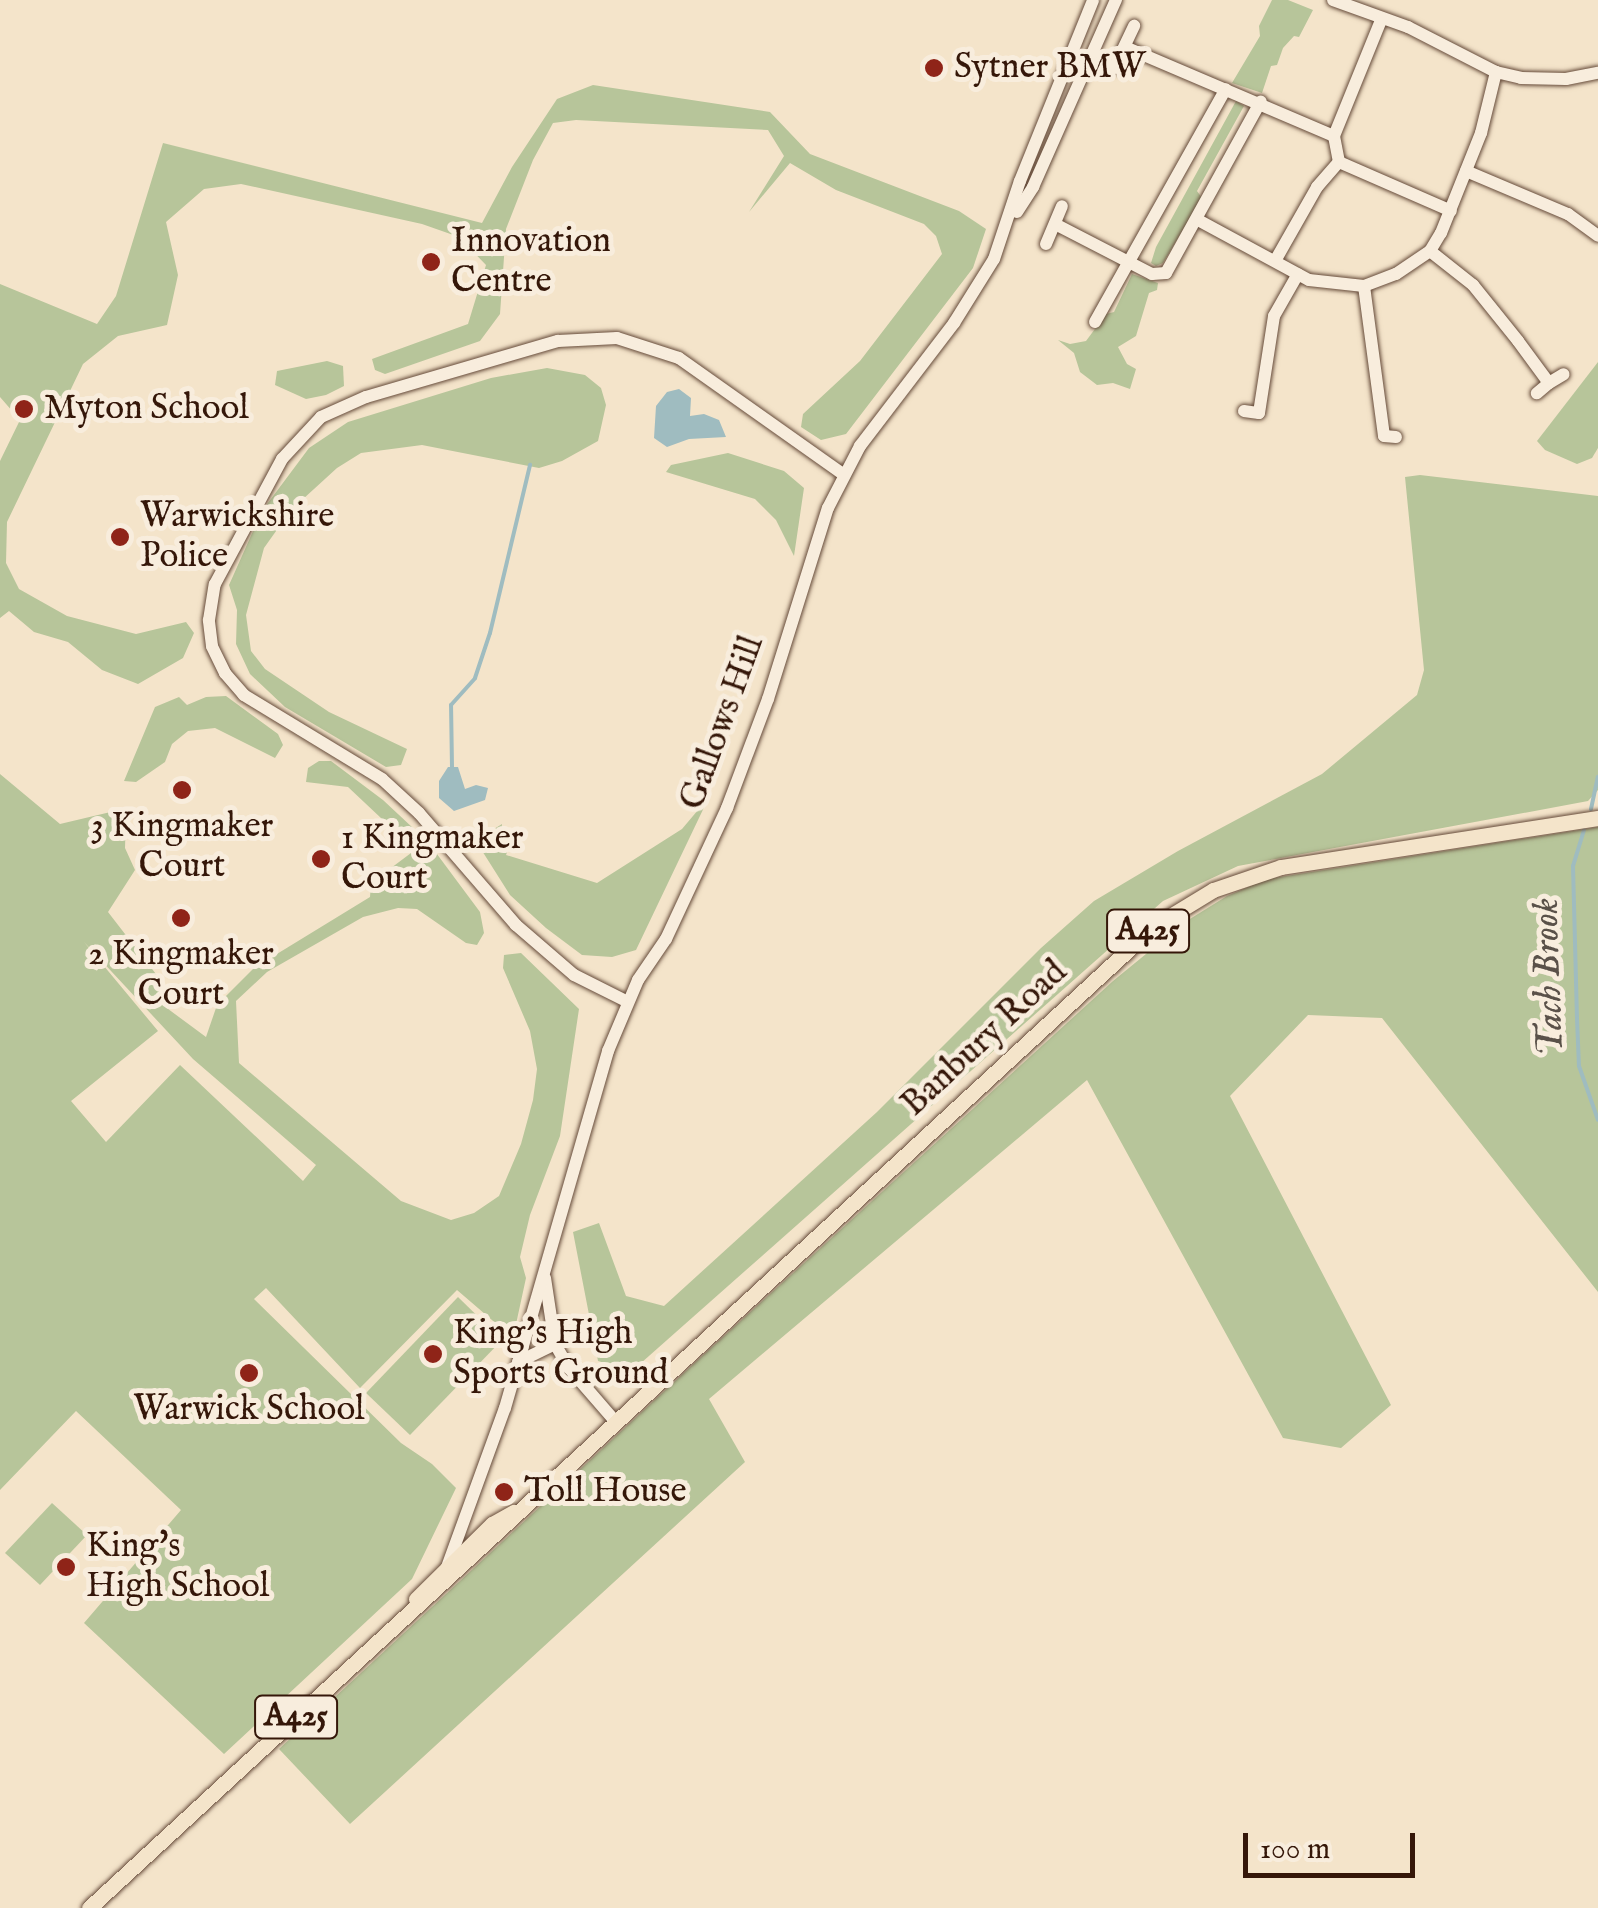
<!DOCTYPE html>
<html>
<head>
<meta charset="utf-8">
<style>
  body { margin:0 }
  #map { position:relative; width:1598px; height:1908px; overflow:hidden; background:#f4e4ca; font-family:"IM FELL English",serif }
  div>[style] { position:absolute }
  .green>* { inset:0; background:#b7c59a }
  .water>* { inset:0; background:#9fbcc0 }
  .stream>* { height:4px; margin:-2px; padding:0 2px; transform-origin:2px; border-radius:2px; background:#9fbcc0 }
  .roads { filter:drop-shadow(0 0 2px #654a39) drop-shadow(0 0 2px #654a39) }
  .minor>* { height:12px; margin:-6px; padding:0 6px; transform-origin:6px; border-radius:6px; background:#f8eddd }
  .major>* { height:15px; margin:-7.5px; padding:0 7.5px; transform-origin:7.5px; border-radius:7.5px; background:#f4e4ca }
  .dots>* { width:28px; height:28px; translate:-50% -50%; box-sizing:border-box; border:5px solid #f8eddd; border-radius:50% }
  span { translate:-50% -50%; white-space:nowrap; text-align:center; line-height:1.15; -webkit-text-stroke:10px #f8eddd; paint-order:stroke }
  .shield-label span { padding:2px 8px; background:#f8eddd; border:2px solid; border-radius:8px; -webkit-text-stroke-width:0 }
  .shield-label { font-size:32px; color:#351709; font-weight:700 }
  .poi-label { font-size:35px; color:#351709 }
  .left { translate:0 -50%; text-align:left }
  .street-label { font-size:35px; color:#351709 }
  .water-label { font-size:38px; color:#5a5149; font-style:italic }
  .scale { position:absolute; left:1243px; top:1833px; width:172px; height:45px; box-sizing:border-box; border:5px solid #351709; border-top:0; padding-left:12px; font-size:30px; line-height:35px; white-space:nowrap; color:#351709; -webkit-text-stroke:8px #f8eddd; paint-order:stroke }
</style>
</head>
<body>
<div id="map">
  <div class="green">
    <i style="clip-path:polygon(1272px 0,1288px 0,1313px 10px,1299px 37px,1294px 36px,1283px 48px,1277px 65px,1271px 66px,1262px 93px,1232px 83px,1260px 36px,1259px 26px)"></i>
    <i style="clip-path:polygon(593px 85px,770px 112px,810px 154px,959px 211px,986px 229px,973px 268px,846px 434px,821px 440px,801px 427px,803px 414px,860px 361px,942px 254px,936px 236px,924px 224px,836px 190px,790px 163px,749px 212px,784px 156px,768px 130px,576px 120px,553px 123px,533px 160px,506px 229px,500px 314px,480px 341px,385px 374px,375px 370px,372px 359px,468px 324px,486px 265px,459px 237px,422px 224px,241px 184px,204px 189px,166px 222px,178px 275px,167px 325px,118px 336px,83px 364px,7px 522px,6px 563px,19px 589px,67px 616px,136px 634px,186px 622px,194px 633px,183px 658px,138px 684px,102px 670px,68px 642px,34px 632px,9px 611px,0 618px,0 461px,20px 420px,0 397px,0 284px,97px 324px,116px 296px,163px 143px,482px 223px,512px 167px,557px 99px)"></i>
    <i style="clip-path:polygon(1236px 101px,1244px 106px,1197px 191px,1202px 198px,1163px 263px,1156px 266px,1151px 263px,1156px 247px)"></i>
    <i style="clip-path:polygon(1132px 274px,1158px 283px,1157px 290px,1149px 293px,1136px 336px,1118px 347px,1127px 364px,1136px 369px,1130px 389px,1113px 383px,1097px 385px,1080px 372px,1074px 353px,1058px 340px,1070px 344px,1086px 341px,1106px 314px,1114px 312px)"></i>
    <i style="clip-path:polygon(327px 361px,343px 366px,344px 386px,326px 395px,306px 399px,275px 385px,277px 371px)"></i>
    <i style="clip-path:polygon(1598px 362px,1598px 448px,1592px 458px,1577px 464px,1545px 450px,1537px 441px)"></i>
    <i style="clip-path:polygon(547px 368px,585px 375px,601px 388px,606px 405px,598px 441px,562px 461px,539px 468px,422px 445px,361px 453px,337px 468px,291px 510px,264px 548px,246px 615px,251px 651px,265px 669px,329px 712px,407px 749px,401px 765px,386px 767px,285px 707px,250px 674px,236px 644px,237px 610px,229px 585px,262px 511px,309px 448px,348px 422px,491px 378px)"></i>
    <i style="clip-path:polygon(728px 453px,784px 471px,804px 488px,794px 556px,776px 520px,755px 499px,666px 472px,671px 465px)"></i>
    <i style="clip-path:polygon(1420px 475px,1598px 496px,1598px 790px,1588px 801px,1238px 866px,1163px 901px,632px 1371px,598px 1361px,573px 1232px,599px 1223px,626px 1296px,664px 1306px,877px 1112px,1041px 948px,1094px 901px,1178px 851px,1322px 774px,1417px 695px,1424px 670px,1405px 477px)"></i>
    <i style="clip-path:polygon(226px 696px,278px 734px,283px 745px,275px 758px,215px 728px,188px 731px,172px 744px,165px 762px,136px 782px,124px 781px,155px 707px,179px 697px,187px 705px,206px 697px)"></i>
    <i style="clip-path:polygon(evenodd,319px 761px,331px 761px,383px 800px,428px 842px,480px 912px,484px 933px,477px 945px,466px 943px,417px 909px,398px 908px,363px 917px,267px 972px,236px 1001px,239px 1063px,401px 1201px,451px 1220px,474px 1213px,499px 1196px,521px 1144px,533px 1100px,537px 1069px,530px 1031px,503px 968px,504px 955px,521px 953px,579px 1009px,560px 1136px,530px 1215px,520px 1257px,526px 1278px,513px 1338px,457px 1290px,360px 1388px,266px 1288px,254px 1299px,401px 1443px,432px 1464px,456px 1488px,412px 1579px,224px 1754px,84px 1623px,181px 1510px,76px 1411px,0 1490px,0 774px,60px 824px,119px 810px,126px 815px,125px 848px,135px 870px,108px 912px,166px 987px,160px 1003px,206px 1037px,217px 1005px,254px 968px,370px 897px,371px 883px,415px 850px,348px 787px,306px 782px,308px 768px,319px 761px,84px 942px,193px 1059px,316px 1165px,303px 1181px,180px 1065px,106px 1142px,71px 1101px,158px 1031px,84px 942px)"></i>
    <i style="clip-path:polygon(709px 797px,636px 950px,612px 957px,582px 955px,546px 928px,510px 895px,479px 846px,483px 836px,502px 824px,500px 844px,509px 847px,506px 855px,597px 883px,682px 829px)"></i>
    <i style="clip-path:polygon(1598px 827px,1598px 1292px,1382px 1018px,1308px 1015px,1230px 1096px,1391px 1405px,1341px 1448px,1283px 1438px,1087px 1080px,709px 1399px,745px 1462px,350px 1824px,279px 1749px,701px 1357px,1113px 981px,1185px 922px,1227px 896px,1267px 879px)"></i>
    <i style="clip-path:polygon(458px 1297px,502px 1340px,410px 1435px,366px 1393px)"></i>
    <i style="clip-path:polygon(52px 1503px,87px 1535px,40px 1585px,5px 1553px)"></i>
  </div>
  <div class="water">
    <i style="clip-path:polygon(679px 389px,691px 398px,690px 416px,704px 414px,719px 420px,726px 437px,689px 439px,667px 447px,654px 438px,656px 406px,667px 392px)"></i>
    <i style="clip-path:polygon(448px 767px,458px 767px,465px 789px,476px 785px,488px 788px,485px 800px,454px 811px,439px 798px,439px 781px)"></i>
  </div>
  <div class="stream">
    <i style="left:452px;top:767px;width:62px;rotate:-90.9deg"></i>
    <i style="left:451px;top:705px;width:36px;rotate:-48deg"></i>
    <i style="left:475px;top:678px;width:47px;rotate:-71.6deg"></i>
    <i style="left:490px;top:633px;width:173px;rotate:-76.6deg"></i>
    <i style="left:1591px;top:809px;width:33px;rotate:-78deg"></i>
    <i style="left:1584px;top:830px;width:38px;rotate:107deg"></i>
    <i style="left:1573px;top:866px;width:153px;rotate:88.5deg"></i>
    <i style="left:1577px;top:1019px;width:47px;rotate:87.6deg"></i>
    <i style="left:1579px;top:1066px;width:57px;rotate:70.6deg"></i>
  </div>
  <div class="roads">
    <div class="minor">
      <i style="left:1333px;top:0;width:80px;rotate:19.8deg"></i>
      <i style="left:1408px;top:27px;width:99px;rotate:27.1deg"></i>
      <i style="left:1496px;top:72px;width:26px;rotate:13deg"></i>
      <i style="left:1521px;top:78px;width:45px;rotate:1.3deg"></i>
      <i style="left:1566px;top:79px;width:33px;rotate:-11deg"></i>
      <i style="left:1125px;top:47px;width:227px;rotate:23.1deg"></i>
      <i style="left:1114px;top:68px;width:47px;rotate:-64.5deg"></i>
      <i style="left:1339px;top:162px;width:122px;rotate:23.6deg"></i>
      <i style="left:1466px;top:171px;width:111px;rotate:22.9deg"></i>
      <i style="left:1568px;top:214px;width:37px;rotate:36deg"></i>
      <i style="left:1017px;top:212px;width:30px;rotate:-57deg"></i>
      <i style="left:1033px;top:187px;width:205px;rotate:-66.1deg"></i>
      <i style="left:1198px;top:220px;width:126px;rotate:28.4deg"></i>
      <i style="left:1309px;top:280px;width:55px;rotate:6.2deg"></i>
      <i style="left:1364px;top:286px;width:34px;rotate:-21deg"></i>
      <i style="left:1396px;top:274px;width:41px;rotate:-34.1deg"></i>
      <i style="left:1430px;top:251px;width:21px;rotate:-59deg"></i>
      <i style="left:1441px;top:233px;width:108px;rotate:-68.2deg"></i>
      <i style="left:1481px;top:133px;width:63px;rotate:-76.2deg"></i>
      <i style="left:1055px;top:224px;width:109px;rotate:27.3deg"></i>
      <i style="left:1152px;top:274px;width:14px;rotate:-4deg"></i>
      <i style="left:1166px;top:273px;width:196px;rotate:-61.1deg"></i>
      <i style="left:1046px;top:244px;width:41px;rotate:-67.2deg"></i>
      <i style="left:1430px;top:251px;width:55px;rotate:38.3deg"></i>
      <i style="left:1473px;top:285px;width:72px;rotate:51.2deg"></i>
      <i style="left:1518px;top:341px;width:52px;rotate:53.6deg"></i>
      <i style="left:1549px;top:383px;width:16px;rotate:140deg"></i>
      <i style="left:1275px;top:261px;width:85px;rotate:-60.4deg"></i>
      <i style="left:1317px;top:187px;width:33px;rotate:-49deg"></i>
      <i style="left:1339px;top:162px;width:26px;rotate:-101deg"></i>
      <i style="left:1334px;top:136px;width:127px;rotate:-67.9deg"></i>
      <i style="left:1364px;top:286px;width:151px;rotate:82.4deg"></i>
      <i style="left:1384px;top:436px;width:12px;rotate:5deg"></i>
      <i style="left:1095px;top:322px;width:267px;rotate:-60.7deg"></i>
      <i style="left:1549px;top:383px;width:17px;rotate:-31deg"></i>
      <i style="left:1244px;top:411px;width:15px;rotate:8deg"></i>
      <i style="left:1259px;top:413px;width:98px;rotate:-81.2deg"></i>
      <i style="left:1274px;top:316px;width:48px;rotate:-60.3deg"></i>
      <i style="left:628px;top:1002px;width:60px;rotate:-153.4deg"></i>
      <i style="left:574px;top:975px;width:77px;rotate:-139.2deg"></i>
      <i style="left:516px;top:925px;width:148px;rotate:-130.9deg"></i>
      <i style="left:419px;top:813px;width:50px;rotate:-137.4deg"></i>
      <i style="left:382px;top:779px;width:162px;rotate:-148.7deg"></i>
      <i style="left:244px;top:695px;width:29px;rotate:-131deg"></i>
      <i style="left:225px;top:673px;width:30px;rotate:-116deg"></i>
      <i style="left:212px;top:646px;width:26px;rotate:-97deg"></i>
      <i style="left:209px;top:620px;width:36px;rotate:-81deg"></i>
      <i style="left:215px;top:584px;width:142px;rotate:-61.8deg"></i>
      <i style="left:282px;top:459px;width:57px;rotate:-47.1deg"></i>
      <i style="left:321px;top:417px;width:49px;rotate:-24deg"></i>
      <i style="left:366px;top:397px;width:200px;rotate:-16.3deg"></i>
      <i style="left:558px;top:341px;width:59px;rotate:-2.9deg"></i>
      <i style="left:617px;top:338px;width:65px;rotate:17.9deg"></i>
      <i style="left:679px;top:358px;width:201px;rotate:35.3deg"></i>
      <i style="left:545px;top:1278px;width:67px;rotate:81.4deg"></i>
      <i style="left:555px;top:1344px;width:28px;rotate:60deg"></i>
      <i style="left:569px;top:1368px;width:69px;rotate:49.1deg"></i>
      <i style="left:518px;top:1362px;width:41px;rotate:-25.9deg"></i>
      <i style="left:447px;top:1567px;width:169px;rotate:-70deg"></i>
      <i style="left:505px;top:1408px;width:372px;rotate:-73.9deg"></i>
      <i style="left:608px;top:1051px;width:77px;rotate:-67.1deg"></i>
      <i style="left:638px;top:980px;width:50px;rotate:-55.7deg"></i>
      <i style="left:666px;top:939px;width:145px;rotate:-65deg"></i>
      <i style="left:727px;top:808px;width:116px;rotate:-69.4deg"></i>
      <i style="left:768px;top:699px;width:200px;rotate:-72.6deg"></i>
      <i style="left:828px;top:508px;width:70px;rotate:-62.7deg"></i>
      <i style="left:860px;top:446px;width:155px;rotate:-52.6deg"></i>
      <i style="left:954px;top:323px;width:75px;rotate:-58deg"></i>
      <i style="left:994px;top:259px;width:82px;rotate:-71.6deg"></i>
      <i style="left:1020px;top:181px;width:195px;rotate:-68deg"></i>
    </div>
    <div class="major">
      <i style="left:416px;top:1599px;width:107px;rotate:-44.6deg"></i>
      <i style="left:492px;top:1524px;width:25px;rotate:-29deg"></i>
      <i style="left:89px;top:1908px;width:1449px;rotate:-42.68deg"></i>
      <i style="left:1154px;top:926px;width:69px;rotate:-31.4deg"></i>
      <i style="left:1213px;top:890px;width:72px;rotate:-18.7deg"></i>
      <i style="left:1281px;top:867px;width:321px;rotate:-8.8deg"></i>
    </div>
  </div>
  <div class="dots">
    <i style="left:934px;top:68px;background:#8f2418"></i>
    <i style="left:431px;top:262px;background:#8f2418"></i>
    <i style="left:24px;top:409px;background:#8f2418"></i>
    <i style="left:120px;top:537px;background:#8f2418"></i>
    <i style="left:182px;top:790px;background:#8f2418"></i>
    <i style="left:321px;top:859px;background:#8f2418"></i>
    <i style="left:181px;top:918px;background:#8f2418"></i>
    <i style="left:433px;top:1354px;background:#8f2418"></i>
    <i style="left:249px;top:1373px;background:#8f2418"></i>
    <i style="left:504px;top:1492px;background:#8f2418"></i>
    <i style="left:66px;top:1567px;background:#8f2418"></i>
  </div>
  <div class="shield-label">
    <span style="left:1148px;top:931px">A425</span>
    <span style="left:296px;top:1717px">A425</span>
  </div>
  <div class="poi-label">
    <span class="left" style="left:954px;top:68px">Sytner BMW</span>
    <span class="left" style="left:451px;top:262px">Innovation<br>Centre</span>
    <span class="left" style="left:44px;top:409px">Myton School</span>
    <span class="left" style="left:140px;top:537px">Warwickshire<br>Police</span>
    <span style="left:182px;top:847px">3 Kingmaker<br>Court</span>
    <span class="left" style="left:341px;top:859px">1 Kingmaker<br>Court</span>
    <span style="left:181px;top:975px">2 Kingmaker<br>Court</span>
    <span class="left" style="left:453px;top:1354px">King's High<br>Sports Ground</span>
    <span style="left:249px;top:1410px">Warwick School</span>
    <span class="left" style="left:524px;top:1492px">Toll House</span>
    <span class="left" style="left:86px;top:1567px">King's<br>High School</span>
  </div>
  <div class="street-label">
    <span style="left:723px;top:723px;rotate:-70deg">Gallows Hill</span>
    <span style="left:985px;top:1039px;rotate:-43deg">Banbury Road</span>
  </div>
  <div class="water-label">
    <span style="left:1550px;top:977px;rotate:-92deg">Tach Brook</span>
  </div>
  <div class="scale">100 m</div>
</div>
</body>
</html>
